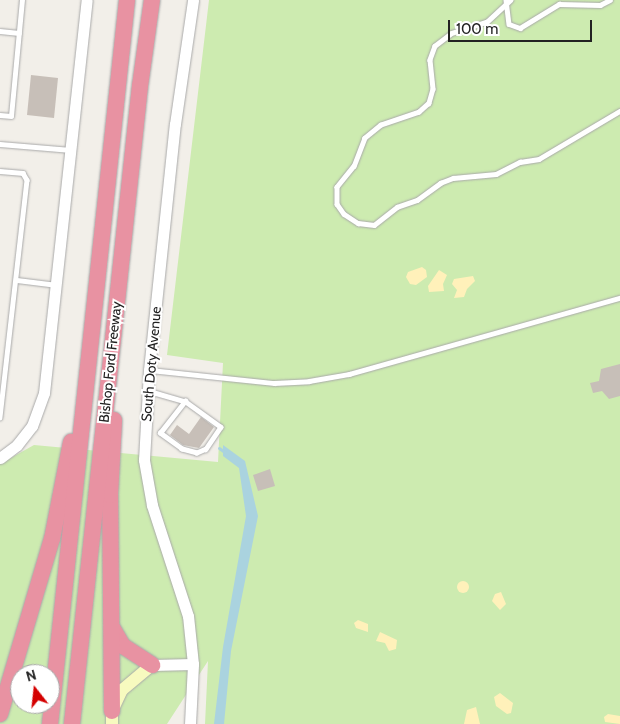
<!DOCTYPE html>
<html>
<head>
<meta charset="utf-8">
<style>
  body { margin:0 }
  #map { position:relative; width:620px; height:724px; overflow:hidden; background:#f2efe9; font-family:Cabin,sans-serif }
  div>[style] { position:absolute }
  .grass>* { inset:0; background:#cdebb0 }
  .sand>* { inset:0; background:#fff1ba }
  .round { border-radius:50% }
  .water>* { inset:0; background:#aad3df }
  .stream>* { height:3px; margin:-1.5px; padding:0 1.5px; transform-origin:1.5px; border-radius:1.5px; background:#aad3df }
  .building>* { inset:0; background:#c7bfb8 }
  .roads { filter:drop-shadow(0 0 1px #a9a9a9) drop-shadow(0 0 1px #a9a9a9) }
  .service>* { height:4.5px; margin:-2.25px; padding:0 2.25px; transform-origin:2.25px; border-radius:2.25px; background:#fff }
  .tertiary>* { height:11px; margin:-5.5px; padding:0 5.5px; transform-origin:5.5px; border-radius:5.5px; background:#fff }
  .secondary>* { height:12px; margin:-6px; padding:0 6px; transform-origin:6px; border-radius:6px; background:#f7fabf }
  .motorway>* { height:16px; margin:-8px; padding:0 8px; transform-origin:8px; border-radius:8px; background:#e892a2 }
  span { translate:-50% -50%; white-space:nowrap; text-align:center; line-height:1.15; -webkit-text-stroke:4px #fff; paint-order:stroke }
  .street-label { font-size:14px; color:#222 }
  .north { position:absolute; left:10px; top:664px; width:50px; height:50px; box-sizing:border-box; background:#fff; border:1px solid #a7a7a7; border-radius:50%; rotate:344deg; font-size:14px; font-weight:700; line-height:20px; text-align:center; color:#222 }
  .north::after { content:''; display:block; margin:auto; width:18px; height:22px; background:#d40000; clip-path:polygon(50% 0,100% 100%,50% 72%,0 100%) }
  .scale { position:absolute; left:448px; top:20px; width:144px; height:22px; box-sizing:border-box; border:2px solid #222; border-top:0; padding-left:6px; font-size:15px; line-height:18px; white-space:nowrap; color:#222; -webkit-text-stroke:4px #fff; paint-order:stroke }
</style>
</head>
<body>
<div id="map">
  <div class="grass">
    <i style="clip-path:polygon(evenodd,209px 0,620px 0,620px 724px,205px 724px,208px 661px,167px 724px,0 724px,0 464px,34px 445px,218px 462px,223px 363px,167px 355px,209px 0,20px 674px,50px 674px,50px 704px,20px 704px,20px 674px)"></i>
  </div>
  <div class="sand">
    <i style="clip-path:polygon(422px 267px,426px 270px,427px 277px,416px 285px,410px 284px,406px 277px,408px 272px)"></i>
    <i style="clip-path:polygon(439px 270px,447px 275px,443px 284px,444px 291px,429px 292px,428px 286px)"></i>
    <i style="clip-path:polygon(473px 276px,475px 281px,467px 289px,464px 297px,454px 298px,457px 290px,452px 284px,454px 279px)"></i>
    <i class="round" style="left:457px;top:581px;width:12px;height:12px"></i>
    <i style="clip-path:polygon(501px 592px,506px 604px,500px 610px,492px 601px,495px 594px)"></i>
    <i style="clip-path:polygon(358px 620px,368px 624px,368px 632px,356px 628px,354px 623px)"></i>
    <i style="clip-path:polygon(380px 632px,397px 640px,396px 649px,389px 651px,385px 643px,376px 641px)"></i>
    <i style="clip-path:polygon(500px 693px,513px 703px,511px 713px,507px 714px,496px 706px,494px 697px)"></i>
    <i style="clip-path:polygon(476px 707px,480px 724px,464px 724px,467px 710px)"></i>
    <i style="clip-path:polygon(608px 714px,620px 716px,620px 724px,605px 722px,604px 717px)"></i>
  </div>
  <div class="water">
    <i style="clip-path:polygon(223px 445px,245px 461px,258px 516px,231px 651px,224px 724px,214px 724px,223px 647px,246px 516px,239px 468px,223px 456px)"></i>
  </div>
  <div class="stream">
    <i style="left:219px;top:448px;width:9px;rotate:36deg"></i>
  </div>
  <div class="building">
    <i style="clip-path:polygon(31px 75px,58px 78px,54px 118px,27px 115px)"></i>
    <i style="clip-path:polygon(620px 364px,620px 396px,609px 399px,602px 391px,593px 393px,590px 383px,599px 381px,601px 369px)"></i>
    <i style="clip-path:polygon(201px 417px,214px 427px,199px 448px,183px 445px,170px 435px,177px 425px,189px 434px)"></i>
    <i style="clip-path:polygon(270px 469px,275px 486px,258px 491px,253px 475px)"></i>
  </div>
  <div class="roads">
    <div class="service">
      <i style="left:506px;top:0;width:24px;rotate:83deg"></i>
      <i style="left:509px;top:24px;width:12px;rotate:20deg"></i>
      <i style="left:520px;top:28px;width:46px;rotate:-31.6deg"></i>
      <i style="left:559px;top:4px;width:41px;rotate:1.4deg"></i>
      <i style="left:600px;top:5px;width:11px;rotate:-27deg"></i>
      <i style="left:511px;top:0;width:33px;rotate:137deg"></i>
      <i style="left:487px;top:22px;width:38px;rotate:162deg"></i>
      <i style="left:451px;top:34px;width:20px;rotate:143deg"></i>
      <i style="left:435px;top:46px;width:15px;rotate:110deg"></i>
      <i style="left:430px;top:60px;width:29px;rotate:84deg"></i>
      <i style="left:433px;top:89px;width:15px;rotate:106deg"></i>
      <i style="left:429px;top:103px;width:13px;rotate:138deg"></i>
      <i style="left:419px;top:112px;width:40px;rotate:161.1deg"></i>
      <i style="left:381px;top:125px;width:21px;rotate:141deg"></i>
      <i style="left:365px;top:138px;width:30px;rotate:111deg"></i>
      <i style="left:354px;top:166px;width:27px;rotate:129deg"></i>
      <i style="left:337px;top:187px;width:17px;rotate:90deg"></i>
      <i style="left:337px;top:204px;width:12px;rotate:55deg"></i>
      <i style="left:344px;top:214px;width:17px;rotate:33deg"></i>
      <i style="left:358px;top:223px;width:16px;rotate:7deg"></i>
      <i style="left:374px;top:225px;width:29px;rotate:-38deg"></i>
      <i style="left:397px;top:207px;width:21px;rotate:-19deg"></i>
      <i style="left:417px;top:200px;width:29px;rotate:-36deg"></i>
      <i style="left:440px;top:183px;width:14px;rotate:-21deg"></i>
      <i style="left:453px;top:178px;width:43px;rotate:-5.3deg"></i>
      <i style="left:496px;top:174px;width:27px;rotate:-27deg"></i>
      <i style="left:520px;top:162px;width:19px;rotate:-9deg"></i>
      <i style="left:539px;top:159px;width:94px;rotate:-30.7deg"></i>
      <i style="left:0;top:31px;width:19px;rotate:6deg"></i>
      <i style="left:0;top:115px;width:11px;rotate:5deg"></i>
      <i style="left:11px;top:116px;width:117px;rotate:-84.6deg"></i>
      <i style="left:0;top:144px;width:71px;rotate:4.8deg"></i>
      <i style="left:0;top:171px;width:23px;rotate:5deg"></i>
      <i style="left:23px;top:173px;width:8px;rotate:60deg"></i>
      <i style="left:27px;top:180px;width:239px;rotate:96.5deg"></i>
      <i style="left:17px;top:280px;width:38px;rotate:7deg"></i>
      <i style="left:150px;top:370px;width:125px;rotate:6deg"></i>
      <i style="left:274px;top:383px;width:35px;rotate:-3deg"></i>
      <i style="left:309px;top:381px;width:41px;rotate:-9.9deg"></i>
      <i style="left:349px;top:374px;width:281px;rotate:-15.7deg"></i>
      <i style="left:149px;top:391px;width:37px;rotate:16deg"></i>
      <i style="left:185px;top:401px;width:44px;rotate:35.8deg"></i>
      <i style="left:221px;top:427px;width:27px;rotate:124deg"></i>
      <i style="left:206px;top:449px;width:10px;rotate:156deg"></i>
      <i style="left:197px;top:453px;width:16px;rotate:-165deg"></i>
      <i style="left:182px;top:449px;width:27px;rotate:-144deg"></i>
      <i style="left:160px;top:433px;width:41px;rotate:-52deg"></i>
    </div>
    <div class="tertiary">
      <i style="left:0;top:458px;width:21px;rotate:-37deg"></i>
      <i style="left:17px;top:445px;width:24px;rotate:-52deg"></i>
      <i style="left:32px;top:426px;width:35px;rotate:-70deg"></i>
      <i style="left:44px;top:393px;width:395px;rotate:-83.8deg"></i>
      <i style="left:152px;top:665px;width:41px;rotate:-1.4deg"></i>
      <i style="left:190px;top:724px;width:60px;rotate:-87.1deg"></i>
      <i style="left:193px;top:664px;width:48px;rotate:-95.9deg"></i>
      <i style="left:188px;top:616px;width:117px;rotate:-108deg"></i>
      <i style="left:152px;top:505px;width:46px;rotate:-100.1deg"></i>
      <i style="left:144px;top:460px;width:90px;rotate:-86.8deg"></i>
      <i style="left:149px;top:370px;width:247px;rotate:-84deg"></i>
      <i style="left:175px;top:124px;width:125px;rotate:-81.7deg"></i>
    </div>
    <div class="secondary">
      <i style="left:112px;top:724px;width:13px;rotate:-90deg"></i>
      <i style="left:112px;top:711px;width:23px;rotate:-65deg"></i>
      <i style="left:122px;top:690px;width:39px;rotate:-40deg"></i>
    </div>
    <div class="motorway">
      <i style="left:113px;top:629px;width:20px;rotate:60deg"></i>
      <i style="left:123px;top:646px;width:35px;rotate:33deg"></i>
      <i style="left:112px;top:711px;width:216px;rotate:-90.5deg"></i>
      <i style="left:110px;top:495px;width:75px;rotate:-86.9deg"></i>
      <i style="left:0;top:714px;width:183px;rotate:-73.5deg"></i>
      <i style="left:52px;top:539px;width:99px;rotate:-78.9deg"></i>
      <i style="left:50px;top:724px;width:728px;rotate:-83.93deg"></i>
      <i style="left:72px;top:724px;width:642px;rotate:-83.92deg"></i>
      <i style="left:140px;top:86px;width:87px;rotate:-82.1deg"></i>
    </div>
  </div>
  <div class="street-label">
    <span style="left:110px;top:362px;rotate:-84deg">Bishop Ford Freeway</span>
    <span style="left:151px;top:364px;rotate:-85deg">South Doty Avenue</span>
  </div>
  <div class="north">N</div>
  <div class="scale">100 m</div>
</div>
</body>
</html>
